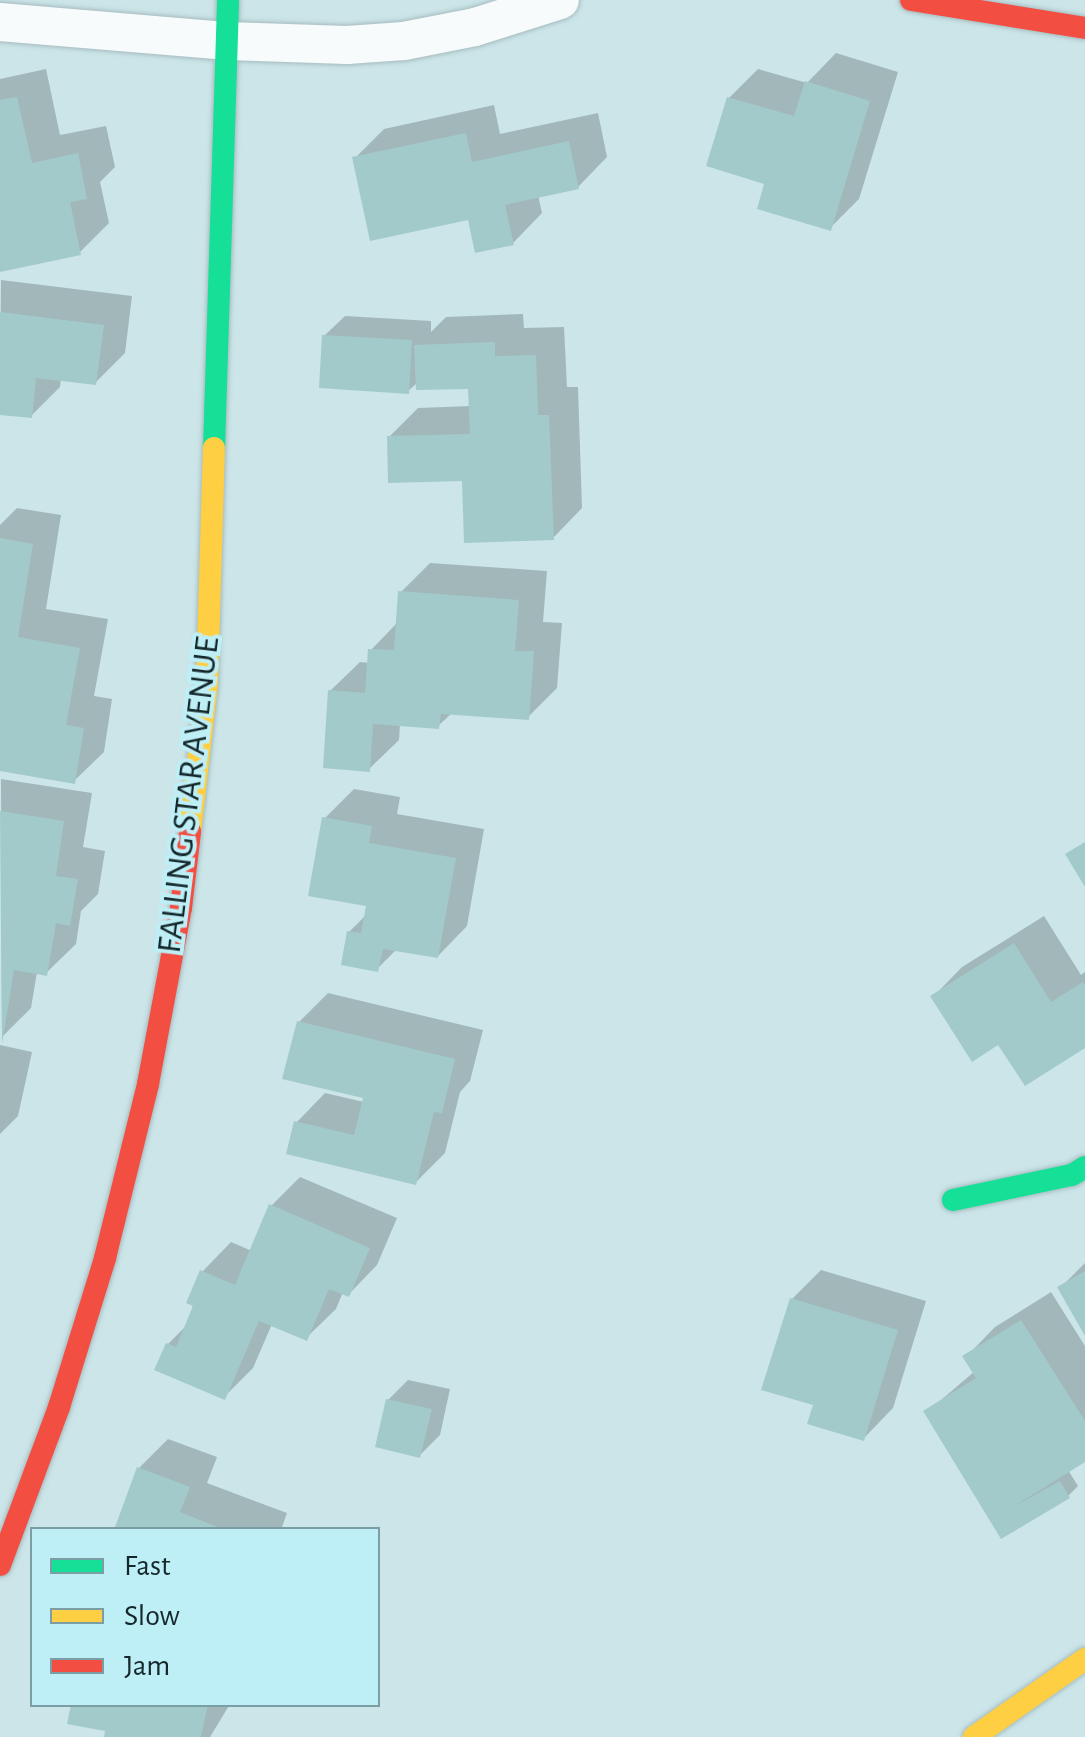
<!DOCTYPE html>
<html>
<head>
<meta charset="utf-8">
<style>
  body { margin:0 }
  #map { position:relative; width:1085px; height:1737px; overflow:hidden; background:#cbe5e9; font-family:"Alegreya Sans",sans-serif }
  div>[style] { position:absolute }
  .shadow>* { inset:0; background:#0003 }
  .building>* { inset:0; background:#a3caca }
  .roads { filter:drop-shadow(0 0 2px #a7bcbf) drop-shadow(0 0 2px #a7bcbf) }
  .street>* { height:38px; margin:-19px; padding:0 19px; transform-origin:19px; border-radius:19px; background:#f7fbfc }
  .fast>* { height:22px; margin:-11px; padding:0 11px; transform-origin:11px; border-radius:11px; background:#16e098 }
  .slow>* { height:22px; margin:-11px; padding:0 11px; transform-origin:11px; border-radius:11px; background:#ffcf43 }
  .jam>* { height:22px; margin:-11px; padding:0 11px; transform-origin:11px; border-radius:11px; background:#f24e42 }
  span { translate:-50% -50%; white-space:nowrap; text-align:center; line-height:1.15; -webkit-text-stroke:8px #beeef6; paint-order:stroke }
  .street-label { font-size:35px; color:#14272a }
  .legend { position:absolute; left:30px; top:1527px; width:350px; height:180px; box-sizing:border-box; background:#beeef6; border:2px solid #7a9ea4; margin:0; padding:12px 18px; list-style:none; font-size:30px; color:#14272a }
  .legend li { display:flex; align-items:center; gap:20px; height:50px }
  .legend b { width:50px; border:2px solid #7a9ea4 }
</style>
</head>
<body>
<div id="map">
  <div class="shadow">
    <i style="clip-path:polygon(836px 53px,898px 72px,859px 199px,830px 228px,729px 98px,758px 69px,807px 83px)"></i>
    <i style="clip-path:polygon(46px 69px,60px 135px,106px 126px,115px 167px,100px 182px,109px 223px,80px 252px,0 269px,0 79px)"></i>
    <i style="clip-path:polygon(494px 105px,500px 134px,598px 113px,607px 157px,578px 187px,538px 195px,542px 213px,513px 243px,355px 158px,384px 129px)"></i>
    <i style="clip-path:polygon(1px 280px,132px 296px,125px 353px,95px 383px,61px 378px,60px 387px,31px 416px,0 412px)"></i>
    <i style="clip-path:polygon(523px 314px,524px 328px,564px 327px,567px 387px,578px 387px,582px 508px,553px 538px,464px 478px,389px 437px,418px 408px,471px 406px,470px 386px,418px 382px,408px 391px,324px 336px,345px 316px,431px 321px,431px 332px,446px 317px)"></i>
    <i style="clip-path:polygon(17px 508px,61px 515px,46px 609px,108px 619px,94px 696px,112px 699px,104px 752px,74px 781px,0 769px,0 525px)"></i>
    <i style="clip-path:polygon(430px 563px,547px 571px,543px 622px,562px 623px,557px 688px,528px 717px,453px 712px,438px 726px,400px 724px,399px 740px,369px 769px,330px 691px,360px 662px,370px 663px,371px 650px,398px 622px,401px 592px)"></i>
    <i style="clip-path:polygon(1px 779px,92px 793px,83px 847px,105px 851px,98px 894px,81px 911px,76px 944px,46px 973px,37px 972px,31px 1008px,2px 1037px)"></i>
    <i style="clip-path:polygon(354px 789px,400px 797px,397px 814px,484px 829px,467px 926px,438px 956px,397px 949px,377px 969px,349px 932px,367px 914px,369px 904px,325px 818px)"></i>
    <i style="clip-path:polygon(1044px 916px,1081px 975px,1085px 972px,1085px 1045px,999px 1042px,933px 997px,962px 967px)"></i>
    <i style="clip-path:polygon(328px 993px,483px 1030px,470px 1081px,460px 1092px,445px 1153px,416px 1182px,296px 1123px,325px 1093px,364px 1102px,366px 1096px,299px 1022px)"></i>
    <i style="clip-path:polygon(0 1045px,32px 1052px,18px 1116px,0 1134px)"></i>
    <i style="clip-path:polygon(300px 1177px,397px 1218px,377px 1265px,348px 1295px,343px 1292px,336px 1309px,306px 1338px,272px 1324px,253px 1368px,224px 1397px,168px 1344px,188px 1324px,202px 1272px,231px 1242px,252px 1251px,271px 1206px)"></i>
    <i style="clip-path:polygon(1085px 1263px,1085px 1331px,1060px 1288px)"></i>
    <i style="clip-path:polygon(821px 1270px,926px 1301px,893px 1408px,864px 1438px,816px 1404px,792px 1299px)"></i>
    <i style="clip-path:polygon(1051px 1292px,1085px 1346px,1085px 1459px,1068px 1470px,1078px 1486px,1068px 1496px,1002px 1535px,927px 1412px,975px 1371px,966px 1357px,995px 1327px)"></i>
    <i style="clip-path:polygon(408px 1380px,450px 1389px,440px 1435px,420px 1455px,388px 1400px)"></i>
    <i style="clip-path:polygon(168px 1439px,217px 1457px,207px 1483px,287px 1513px,281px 1530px,116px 1530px,139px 1468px)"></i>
    <i style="clip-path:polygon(74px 1704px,230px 1704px,210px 1737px,107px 1737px,108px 1729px)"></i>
  </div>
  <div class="building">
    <i style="clip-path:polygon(805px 81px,870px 101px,831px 231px,757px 209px,764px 184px,706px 166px,727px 97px,794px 116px)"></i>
    <i style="clip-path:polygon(17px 97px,32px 163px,78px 153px,87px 199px,70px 202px,81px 255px,0 272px,0 100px)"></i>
    <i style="clip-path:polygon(466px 133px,472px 162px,569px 141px,579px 189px,505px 205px,514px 245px,475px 253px,468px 220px,370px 241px,352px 157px)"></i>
    <i style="clip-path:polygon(0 312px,104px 325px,96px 385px,36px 378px,32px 418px,0 415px)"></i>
    <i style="clip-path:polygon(322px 335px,412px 340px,409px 394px,319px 388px)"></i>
    <i style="clip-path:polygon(495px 342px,495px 356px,536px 355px,538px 415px,549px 415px,554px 540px,464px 543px,462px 481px,388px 483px,387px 436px,470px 434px,468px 389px,416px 390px,414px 345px)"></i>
    <i style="clip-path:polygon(0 538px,33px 544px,18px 637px,80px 648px,66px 725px,84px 728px,75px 784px,0 771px)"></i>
    <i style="clip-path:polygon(398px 591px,519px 600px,515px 651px,534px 651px,529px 720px,441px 714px,439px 729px,373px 724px,370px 772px,323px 768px,328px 690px,365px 693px,368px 649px,394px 650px)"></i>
    <i style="clip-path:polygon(0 811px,64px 821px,56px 876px,78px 879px,70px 926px,56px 923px,47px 976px,14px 970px,2px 1044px)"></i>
    <i style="clip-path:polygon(322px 817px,372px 826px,369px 843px,456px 858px,438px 958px,383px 949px,378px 972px,341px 965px,347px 931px,361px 933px,366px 906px,308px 896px)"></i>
    <i style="clip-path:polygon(1085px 842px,1085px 887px,1065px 854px)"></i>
    <i style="clip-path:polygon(1014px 943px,1051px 1002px,1083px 982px,1085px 985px,1085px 1048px,1025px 1086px,998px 1045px,972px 1062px,930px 996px)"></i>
    <i style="clip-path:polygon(297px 1021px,455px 1059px,442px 1113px,434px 1112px,416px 1185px,286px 1154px,294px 1121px,354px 1135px,363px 1098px,282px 1079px)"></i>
    <i style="clip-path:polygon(269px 1204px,370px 1248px,349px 1297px,329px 1289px,307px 1341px,259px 1321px,225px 1400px,154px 1370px,166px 1343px,176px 1347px,193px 1306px,186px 1303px,200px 1270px,235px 1285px)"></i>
    <i style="clip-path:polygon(1085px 1271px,1085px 1336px,1057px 1287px)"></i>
    <i style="clip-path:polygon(790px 1298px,898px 1330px,864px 1441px,807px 1424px,813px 1405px,761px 1390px)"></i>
    <i style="clip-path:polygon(1021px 1320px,1085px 1421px,1085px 1462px,1011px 1508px,1060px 1481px,1070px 1498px,1001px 1539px,923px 1411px,976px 1378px,962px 1356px)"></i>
    <i style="clip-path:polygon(386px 1399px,432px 1409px,420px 1458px,375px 1447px)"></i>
    <i style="clip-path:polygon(137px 1467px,190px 1487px,180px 1512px,225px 1530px,114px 1530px)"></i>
    <i style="clip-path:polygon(71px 1704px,208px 1704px,201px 1737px,104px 1737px,105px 1731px,67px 1724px)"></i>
  </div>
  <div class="roads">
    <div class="street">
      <i style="left:0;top:22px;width:229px;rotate:4.8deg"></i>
      <i style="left:228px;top:41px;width:119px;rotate:1.9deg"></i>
      <i style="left:347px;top:45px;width:57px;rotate:-4deg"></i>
      <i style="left:404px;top:41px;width:72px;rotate:-11.2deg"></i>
      <i style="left:475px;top:27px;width:89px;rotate:-17.6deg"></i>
    </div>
    <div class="fast">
      <i style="left:214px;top:448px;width:448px;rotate:-88.2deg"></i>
      <i style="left:953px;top:1200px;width:122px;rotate:-11.9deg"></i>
      <i style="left:1072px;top:1175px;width:15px;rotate:-32deg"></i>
    </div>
    <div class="slow">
      <i style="left:190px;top:832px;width:151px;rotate:-83.5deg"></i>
      <i style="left:207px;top:682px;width:234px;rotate:-88.3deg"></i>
      <i style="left:974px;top:1737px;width:136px;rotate:-35.1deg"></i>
    </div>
    <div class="jam">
      <i style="left:911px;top:0;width:176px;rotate:9.1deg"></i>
      <i style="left:0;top:1565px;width:169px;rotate:-69.5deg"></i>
      <i style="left:59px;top:1407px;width:156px;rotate:-72.8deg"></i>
      <i style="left:105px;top:1258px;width:179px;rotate:-76.1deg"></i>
      <i style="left:148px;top:1084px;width:179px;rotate:-79.4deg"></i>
      <i style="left:181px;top:908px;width:77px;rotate:-83.2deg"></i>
    </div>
  </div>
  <div class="street-label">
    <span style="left:189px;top:795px;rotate:-83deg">FALLING STAR AVENUE</span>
  </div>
  <ul class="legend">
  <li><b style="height:12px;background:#16e098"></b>Fast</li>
  <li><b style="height:12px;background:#ffcf43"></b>Slow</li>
  <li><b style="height:12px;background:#f24e42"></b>Jam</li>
  </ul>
</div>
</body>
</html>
